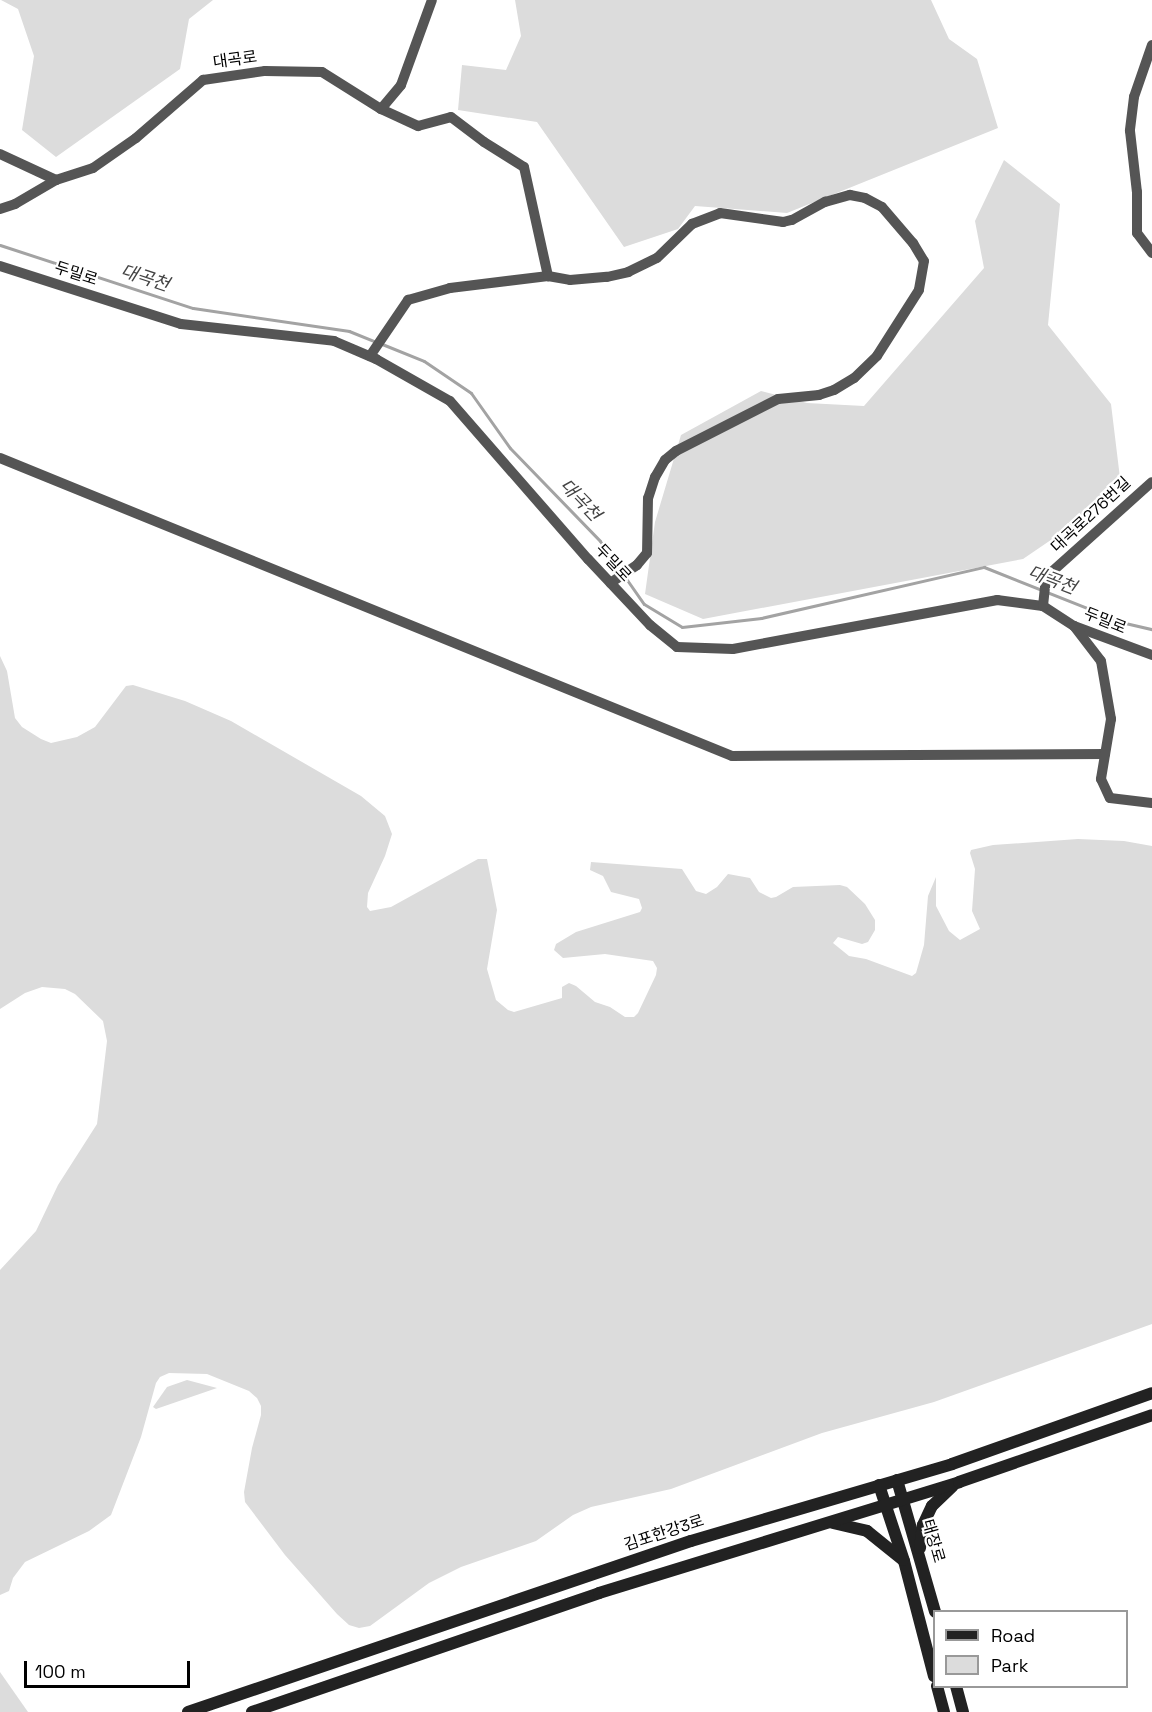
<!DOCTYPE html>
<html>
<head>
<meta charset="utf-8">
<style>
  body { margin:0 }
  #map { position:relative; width:1152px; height:1712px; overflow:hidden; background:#fff; font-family:"Space Grotesk","Noto Sans KR",sans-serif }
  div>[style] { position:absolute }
  .green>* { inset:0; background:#dcdcdc }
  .stream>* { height:3px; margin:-1.5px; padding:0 1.5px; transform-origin:1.5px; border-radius:1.5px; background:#a3a3a3 }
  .street>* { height:10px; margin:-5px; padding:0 5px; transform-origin:5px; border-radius:5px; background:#555 }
  .secondary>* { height:12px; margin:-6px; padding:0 6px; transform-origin:6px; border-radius:6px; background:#222 }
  span { translate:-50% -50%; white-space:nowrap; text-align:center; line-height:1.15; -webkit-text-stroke:4.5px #fff; paint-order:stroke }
  .street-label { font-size:16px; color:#000 }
  .water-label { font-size:18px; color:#444; font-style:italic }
  .legend { position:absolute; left:933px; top:1610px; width:195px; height:78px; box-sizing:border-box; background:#fff; border:2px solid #999; margin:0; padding:8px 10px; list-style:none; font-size:18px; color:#000 }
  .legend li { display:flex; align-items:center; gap:12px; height:30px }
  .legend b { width:30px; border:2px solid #999 }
  .scale { position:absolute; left:24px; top:1661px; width:166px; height:27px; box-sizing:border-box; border:3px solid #000; border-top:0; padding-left:8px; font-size:18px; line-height:21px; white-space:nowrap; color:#000; -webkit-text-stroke:4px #fff; paint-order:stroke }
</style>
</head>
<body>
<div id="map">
  <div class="green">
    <i style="clip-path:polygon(1px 0,213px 0,189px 19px,180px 69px,56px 157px,22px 130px,34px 56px,18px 9px)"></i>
    <i style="clip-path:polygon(515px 0,931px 0,949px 39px,977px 59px,998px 128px,787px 213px,695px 206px,678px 229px,624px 247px,537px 122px,458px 110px,462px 65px,506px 70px,521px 36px)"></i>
    <i style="clip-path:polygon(1004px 160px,1060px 204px,1048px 325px,1111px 404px,1120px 478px,1086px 516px,1023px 559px,703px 619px,645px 594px,655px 522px,681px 435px,761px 391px,807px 403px,864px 406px,984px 268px,975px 221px)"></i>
    <i style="clip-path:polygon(0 656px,7px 671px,15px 718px,22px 727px,41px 739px,51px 743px,77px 737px,95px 727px,126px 686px,133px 685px,185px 701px,231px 721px,361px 796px,385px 816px,392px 834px,385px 856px,368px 893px,367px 907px,370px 911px,391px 907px,478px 859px,487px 859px,497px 910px,487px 969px,496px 1000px,508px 1010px,514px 1012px,562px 998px,562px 987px,569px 983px,576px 986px,595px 1002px,610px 1007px,625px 1017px,634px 1017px,638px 1013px,656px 975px,657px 968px,653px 961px,605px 954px,563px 958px,554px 950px,556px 944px,576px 932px,640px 912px,642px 908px,639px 899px,611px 892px,603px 876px,590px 870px,591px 862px,682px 869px,696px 891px,706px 894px,717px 887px,728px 874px,750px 878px,759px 892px,771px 898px,776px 897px,793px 887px,840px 885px,847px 887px,865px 904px,875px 920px,875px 930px,868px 942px,862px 944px,838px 937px,833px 943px,849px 956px,866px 959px,912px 976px,916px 973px,924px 945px,928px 896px,936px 877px,936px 906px,949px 931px,960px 940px,980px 929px,972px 911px,975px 869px,970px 853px,971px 850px,993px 845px,1078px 839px,1124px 841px,1152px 846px,1152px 1324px,934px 1402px,822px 1433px,671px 1489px,591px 1507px,573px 1515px,536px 1541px,461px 1567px,429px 1583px,370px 1626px,359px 1628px,349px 1625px,337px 1614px,285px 1555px,245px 1502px,244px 1492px,252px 1448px,261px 1415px,261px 1406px,257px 1398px,249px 1391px,207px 1374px,169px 1373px,160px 1377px,156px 1383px,141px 1437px,111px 1515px,89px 1531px,25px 1562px,13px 1578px,9px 1591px,0 1595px,0 1270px,36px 1231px,58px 1185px,97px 1124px,107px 1041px,103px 1021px,75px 994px,65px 989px,42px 987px,25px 993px,0 1009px)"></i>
    <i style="clip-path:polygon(187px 1380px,217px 1388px,156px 1409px,153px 1407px,167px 1387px)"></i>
    <i style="clip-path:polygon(0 1672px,28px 1712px,0 1712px)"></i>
  </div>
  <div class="stream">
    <i style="left:0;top:245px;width:203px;rotate:18.1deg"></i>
    <i style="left:193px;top:308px;width:158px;rotate:8.4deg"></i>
    <i style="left:349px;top:331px;width:29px;rotate:22deg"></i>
    <i style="left:382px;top:344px;width:45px;rotate:22deg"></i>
    <i style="left:424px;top:361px;width:57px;rotate:34.2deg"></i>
    <i style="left:471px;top:393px;width:67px;rotate:54.7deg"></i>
    <i style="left:510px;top:448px;width:129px;rotate:45.9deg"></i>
    <i style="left:600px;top:541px;width:37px;rotate:55deg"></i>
    <i style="left:625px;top:577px;width:33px;rotate:55deg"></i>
    <i style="left:644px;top:604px;width:44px;rotate:31.2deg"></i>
    <i style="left:682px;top:627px;width:80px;rotate:-6.5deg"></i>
    <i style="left:761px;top:618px;width:229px;rotate:-12.9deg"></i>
    <i style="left:984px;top:567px;width:152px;rotate:21.7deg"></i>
    <i style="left:1125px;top:623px;width:28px;rotate:13deg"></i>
  </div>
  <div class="street">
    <i style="left:1152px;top:45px;width:55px;rotate:109.1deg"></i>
    <i style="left:1134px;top:97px;width:34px;rotate:97deg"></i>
    <i style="left:1130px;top:131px;width:61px;rotate:83.5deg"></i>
    <i style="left:1137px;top:192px;width:41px;rotate:90deg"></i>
    <i style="left:1137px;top:233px;width:25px;rotate:53deg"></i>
    <i style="left:381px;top:109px;width:41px;rotate:24.7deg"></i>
    <i style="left:418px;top:126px;width:34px;rotate:-15deg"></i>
    <i style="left:451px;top:117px;width:41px;rotate:37.1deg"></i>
    <i style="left:484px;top:142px;width:47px;rotate:32deg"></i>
    <i style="left:524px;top:167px;width:112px;rotate:77.6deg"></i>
    <i style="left:0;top:154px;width:62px;rotate:24.9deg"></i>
    <i style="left:0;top:209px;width:16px;rotate:-18deg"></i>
    <i style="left:15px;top:204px;width:48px;rotate:-30.3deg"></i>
    <i style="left:56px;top:180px;width:39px;rotate:-18deg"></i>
    <i style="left:93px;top:168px;width:52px;rotate:-34.9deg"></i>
    <i style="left:136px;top:138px;width:89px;rotate:-40.9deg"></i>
    <i style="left:203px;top:80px;width:63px;rotate:-8.3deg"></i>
    <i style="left:265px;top:71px;width:57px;rotate:1deg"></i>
    <i style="left:322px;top:72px;width:70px;rotate:32.1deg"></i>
    <i style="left:381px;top:109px;width:31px;rotate:-50deg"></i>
    <i style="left:401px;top:85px;width:90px;rotate:-70deg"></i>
    <i style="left:0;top:266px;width:190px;rotate:17.8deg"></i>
    <i style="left:181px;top:324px;width:154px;rotate:6.3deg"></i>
    <i style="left:334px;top:341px;width:46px;rotate:23.2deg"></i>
    <i style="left:376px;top:359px;width:85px;rotate:29.6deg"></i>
    <i style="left:450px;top:401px;width:210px;rotate:48.9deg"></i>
    <i style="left:588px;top:559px;width:91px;rotate:46.8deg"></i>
    <i style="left:650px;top:625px;width:35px;rotate:39deg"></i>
    <i style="left:677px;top:647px;width:56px;rotate:2deg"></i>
    <i style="left:733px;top:649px;width:269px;rotate:-10.5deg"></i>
    <i style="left:997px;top:600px;width:46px;rotate:7.4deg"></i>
    <i style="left:1043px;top:606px;width:37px;rotate:33deg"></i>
    <i style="left:1074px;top:626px;width:83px;rotate:20.4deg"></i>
    <i style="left:370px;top:356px;width:68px;rotate:-55.8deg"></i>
    <i style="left:408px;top:300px;width:44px;rotate:-15.9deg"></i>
    <i style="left:450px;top:288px;width:99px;rotate:-7deg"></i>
    <i style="left:548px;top:276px;width:22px;rotate:10deg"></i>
    <i style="left:570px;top:280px;width:37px;rotate:-5deg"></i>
    <i style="left:607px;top:277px;width:22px;rotate:-13deg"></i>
    <i style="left:628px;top:272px;width:32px;rotate:-26deg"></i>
    <i style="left:657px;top:258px;width:49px;rotate:-44.2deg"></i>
    <i style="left:692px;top:224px;width:30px;rotate:-21deg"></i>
    <i style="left:720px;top:213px;width:64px;rotate:8.1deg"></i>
    <i style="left:783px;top:222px;width:9px;rotate:-13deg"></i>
    <i style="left:792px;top:220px;width:38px;rotate:-29deg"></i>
    <i style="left:825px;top:202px;width:26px;rotate:-16deg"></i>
    <i style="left:850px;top:195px;width:15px;rotate:11deg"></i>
    <i style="left:865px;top:198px;width:19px;rotate:28deg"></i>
    <i style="left:882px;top:207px;width:48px;rotate:49.3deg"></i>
    <i style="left:913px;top:243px;width:21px;rotate:59deg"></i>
    <i style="left:924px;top:261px;width:29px;rotate:100deg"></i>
    <i style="left:919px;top:290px;width:78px;rotate:122.5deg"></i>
    <i style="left:877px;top:356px;width:32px;rotate:136deg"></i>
    <i style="left:854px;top:378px;width:23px;rotate:149deg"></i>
    <i style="left:834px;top:390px;width:16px;rotate:162deg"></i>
    <i style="left:819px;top:395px;width:41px;rotate:174.4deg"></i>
    <i style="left:778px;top:399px;width:114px;rotate:153deg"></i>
    <i style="left:676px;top:451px;width:14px;rotate:141deg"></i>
    <i style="left:665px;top:460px;width:20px;rotate:120deg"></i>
    <i style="left:655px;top:477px;width:22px;rotate:108deg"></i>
    <i style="left:648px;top:498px;width:55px;rotate:91deg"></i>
    <i style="left:647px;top:553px;width:16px;rotate:130deg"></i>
    <i style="left:637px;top:565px;width:32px;rotate:146deg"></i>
    <i style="left:0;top:458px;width:790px;rotate:22.15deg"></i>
    <i style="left:732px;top:756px;width:373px;rotate:-0.3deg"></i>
    <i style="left:1043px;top:606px;width:29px;rotate:-84deg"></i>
    <i style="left:1046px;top:577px;width:142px;rotate:-41.9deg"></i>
    <i style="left:1074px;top:626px;width:44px;rotate:52.4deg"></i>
    <i style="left:1101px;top:661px;width:59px;rotate:80.2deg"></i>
    <i style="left:1111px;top:719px;width:61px;rotate:99.5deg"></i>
    <i style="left:1101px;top:779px;width:21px;rotate:65deg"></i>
    <i style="left:1110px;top:798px;width:42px;rotate:6.8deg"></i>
  </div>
  <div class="secondary">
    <i style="left:897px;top:1480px;width:137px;rotate:73.9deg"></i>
    <i style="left:879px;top:1485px;width:80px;rotate:71.8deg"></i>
    <i style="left:904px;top:1561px;width:119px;rotate:75.4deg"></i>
    <i style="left:833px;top:1523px;width:35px;rotate:13deg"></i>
    <i style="left:867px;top:1531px;width:46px;rotate:38.9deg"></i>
    <i style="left:920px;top:1548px;width:23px;rotate:-83deg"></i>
    <i style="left:923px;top:1525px;width:21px;rotate:-65deg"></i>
    <i style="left:932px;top:1506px;width:29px;rotate:-44deg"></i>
    <i style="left:937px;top:1686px;width:27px;rotate:75deg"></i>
    <i style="left:956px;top:1686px;width:27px;rotate:75deg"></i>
    <i style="left:188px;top:1712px;width:531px;rotate:-18.78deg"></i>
    <i style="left:691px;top:1541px;width:272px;rotate:-16.4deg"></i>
    <i style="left:952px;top:1464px;width:212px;rotate:-19.5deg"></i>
    <i style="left:252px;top:1712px;width:367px;rotate:-18.9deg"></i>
    <i style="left:599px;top:1593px;width:377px;rotate:-17.1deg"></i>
    <i style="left:959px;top:1482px;width:204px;rotate:-19.1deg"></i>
  </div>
  <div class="street-label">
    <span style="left:235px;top:60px;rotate:-8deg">대곡로</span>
    <span style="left:76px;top:274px;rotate:18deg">두밀로</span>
    <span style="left:1091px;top:515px;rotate:-43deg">대곡로276번길</span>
    <span style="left:613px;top:563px;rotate:47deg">두밀로</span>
    <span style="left:1105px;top:621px;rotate:22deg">두밀로</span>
    <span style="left:664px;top:1533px;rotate:-18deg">김포한강3로</span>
    <span style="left:933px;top:1541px;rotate:74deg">태장로</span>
  </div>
  <div class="water-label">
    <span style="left:145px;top:278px;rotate:18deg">대곡천</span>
    <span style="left:580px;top:500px;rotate:46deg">대곡천</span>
    <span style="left:1052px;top:580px;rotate:21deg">대곡천</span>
  </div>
  <ul class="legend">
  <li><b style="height:8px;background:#222"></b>Road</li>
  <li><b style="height:16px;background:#dcdcdc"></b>Park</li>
  </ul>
  <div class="scale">100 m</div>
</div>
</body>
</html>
